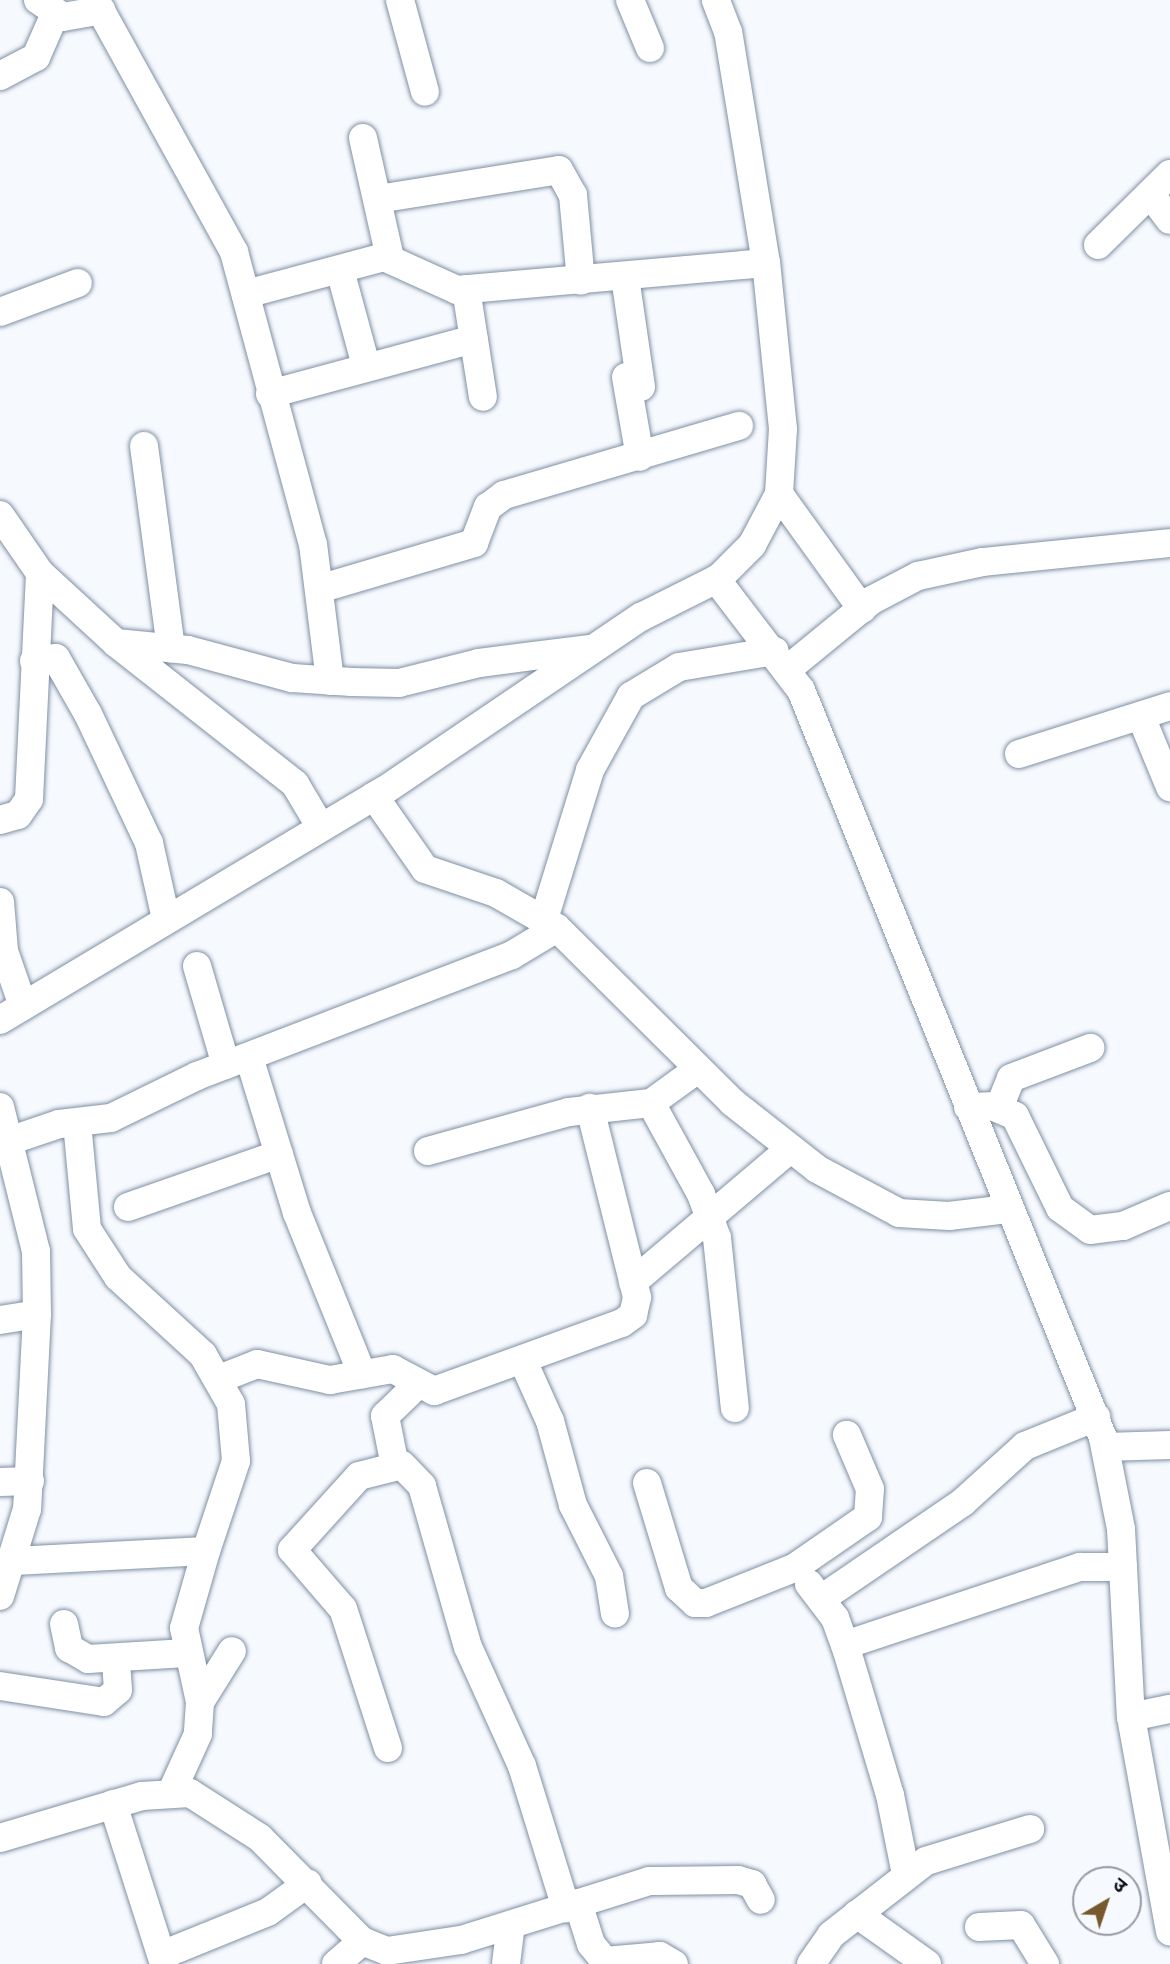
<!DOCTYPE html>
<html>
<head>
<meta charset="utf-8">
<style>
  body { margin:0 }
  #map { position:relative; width:1170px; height:1964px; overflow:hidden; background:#f6f9fe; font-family:Overpass,"Noto Sans Devanagari",sans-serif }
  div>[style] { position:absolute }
  .roads { filter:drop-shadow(0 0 2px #8090a4) drop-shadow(0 0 2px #8090a4) }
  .minor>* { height:28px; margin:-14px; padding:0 14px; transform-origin:14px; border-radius:14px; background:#fff }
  span { translate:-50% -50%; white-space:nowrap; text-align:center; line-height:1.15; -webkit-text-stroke:5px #f6f9fe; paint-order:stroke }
  .north { position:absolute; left:1072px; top:1866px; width:70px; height:70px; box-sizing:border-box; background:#f6f9fe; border:2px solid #989ba2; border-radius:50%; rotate:39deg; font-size:19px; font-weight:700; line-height:28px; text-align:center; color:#0a0f17 }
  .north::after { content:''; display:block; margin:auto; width:24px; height:32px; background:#76592d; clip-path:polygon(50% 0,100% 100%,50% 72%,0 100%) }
</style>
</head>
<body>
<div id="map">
  <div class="roads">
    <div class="minor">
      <i style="left:38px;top:0;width:30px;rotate:34deg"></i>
      <i style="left:63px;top:17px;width:39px;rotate:-10deg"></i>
      <i style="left:95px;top:0;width:288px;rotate:61.1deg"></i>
      <i style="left:234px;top:252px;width:302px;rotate:74.9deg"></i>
      <i style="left:313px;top:544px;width:138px;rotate:82.9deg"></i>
      <i style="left:400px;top:0;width:95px;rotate:74.8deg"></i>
      <i style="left:630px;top:0;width:52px;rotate:67.4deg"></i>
      <i style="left:0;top:76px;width:41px;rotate:-27.8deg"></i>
      <i style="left:36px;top:57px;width:45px;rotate:-66.3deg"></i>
      <i style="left:363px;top:138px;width:123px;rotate:77.3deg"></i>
      <i style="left:1151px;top:195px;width:31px;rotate:53deg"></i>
      <i style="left:378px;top:199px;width:183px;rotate:-9.1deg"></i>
      <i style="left:559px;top:170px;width:29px;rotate:61deg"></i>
      <i style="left:573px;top:195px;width:86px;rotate:84.7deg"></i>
      <i style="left:1098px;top:245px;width:101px;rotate:-44.6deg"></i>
      <i style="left:340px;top:270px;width:99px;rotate:74.8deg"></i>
      <i style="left:625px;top:277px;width:111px;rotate:81.7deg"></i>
      <i style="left:466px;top:289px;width:109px;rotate:81.1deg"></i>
      <i style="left:246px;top:294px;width:143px;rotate:-15deg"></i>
      <i style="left:384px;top:257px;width:80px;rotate:24.3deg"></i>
      <i style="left:457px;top:290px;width:310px;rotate:-5deg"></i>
      <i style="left:0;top:312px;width:83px;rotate:-20.4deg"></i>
      <i style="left:626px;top:377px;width:81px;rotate:80.1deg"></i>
      <i style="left:270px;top:394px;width:211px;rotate:-15.1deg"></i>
      <i style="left:144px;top:446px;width:204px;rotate:82.4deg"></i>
      <i style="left:779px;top:494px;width:142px;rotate:54.2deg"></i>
      <i style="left:0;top:515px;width:70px;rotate:55.4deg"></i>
      <i style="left:40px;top:573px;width:103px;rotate:42.6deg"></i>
      <i style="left:116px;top:643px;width:72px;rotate:5.6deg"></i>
      <i style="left:188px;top:650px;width:108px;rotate:15.1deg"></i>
      <i style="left:292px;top:678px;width:60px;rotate:3.8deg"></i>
      <i style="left:352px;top:682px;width:47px;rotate:1.2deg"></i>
      <i style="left:399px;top:683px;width:82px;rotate:-14deg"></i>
      <i style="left:479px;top:663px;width:110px;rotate:-7.3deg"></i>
      <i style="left:716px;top:579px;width:140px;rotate:52.6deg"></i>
      <i style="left:801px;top:690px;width:807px;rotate:68.01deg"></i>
      <i style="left:1103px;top:1438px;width:93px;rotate:78.8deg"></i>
      <i style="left:1121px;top:1529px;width:188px;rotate:87deg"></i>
      <i style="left:1131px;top:1717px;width:218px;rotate:79.7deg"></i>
      <i style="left:319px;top:589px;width:162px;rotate:-16.5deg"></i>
      <i style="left:474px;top:543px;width:39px;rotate:-69deg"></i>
      <i style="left:488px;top:507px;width:20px;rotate:-37deg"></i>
      <i style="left:504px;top:495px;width:245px;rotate:-16.4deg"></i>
      <i style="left:116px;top:643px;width:228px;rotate:38.2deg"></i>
      <i style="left:295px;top:784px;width:49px;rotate:59.2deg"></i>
      <i style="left:34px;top:661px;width:22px;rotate:-8deg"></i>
      <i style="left:56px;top:658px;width:64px;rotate:60.3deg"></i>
      <i style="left:88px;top:714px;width:143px;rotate:64.7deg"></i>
      <i style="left:149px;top:843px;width:78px;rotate:77.4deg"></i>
      <i style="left:789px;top:668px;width:107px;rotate:-39.3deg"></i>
      <i style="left:872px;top:600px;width:52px;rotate:-27.6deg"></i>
      <i style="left:918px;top:576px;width:66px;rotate:-12.2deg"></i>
      <i style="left:983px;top:562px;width:188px;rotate:-5.8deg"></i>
      <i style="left:1142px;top:719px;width:74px;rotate:67.6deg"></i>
      <i style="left:1019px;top:754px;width:158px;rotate:-17.6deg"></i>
      <i style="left:374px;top:796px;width:89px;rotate:55.1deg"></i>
      <i style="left:425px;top:869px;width:75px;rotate:18.7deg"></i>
      <i style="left:496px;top:893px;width:70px;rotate:29.8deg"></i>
      <i style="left:557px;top:928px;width:247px;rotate:44.8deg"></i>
      <i style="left:732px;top:1102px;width:108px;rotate:38.2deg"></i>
      <i style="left:817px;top:1169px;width:93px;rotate:28.2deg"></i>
      <i style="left:899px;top:1213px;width:50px;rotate:3.4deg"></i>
      <i style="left:949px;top:1216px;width:59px;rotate:-6.8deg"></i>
      <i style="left:0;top:820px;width:19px;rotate:-16deg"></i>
      <i style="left:18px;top:815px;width:19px;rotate:-55deg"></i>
      <i style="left:29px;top:799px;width:226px;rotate:-87.2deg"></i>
      <i style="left:0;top:902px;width:49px;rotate:85.3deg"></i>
      <i style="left:4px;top:951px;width:58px;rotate:70.9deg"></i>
      <i style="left:544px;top:919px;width:156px;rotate:-72.8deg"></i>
      <i style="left:590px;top:770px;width:85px;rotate:-61deg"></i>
      <i style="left:631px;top:696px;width:56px;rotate:-31.1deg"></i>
      <i style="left:679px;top:667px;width:97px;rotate:-9.5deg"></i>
      <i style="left:197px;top:966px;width:103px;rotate:73.7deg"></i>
      <i style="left:0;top:1020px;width:448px;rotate:-30.9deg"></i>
      <i style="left:385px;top:790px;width:309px;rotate:-34.1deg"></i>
      <i style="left:641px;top:617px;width:87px;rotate:-26.6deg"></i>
      <i style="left:719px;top:578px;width:47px;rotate:-45deg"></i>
      <i style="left:752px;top:545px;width:58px;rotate:-62.1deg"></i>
      <i style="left:779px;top:494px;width:65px;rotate:-86.5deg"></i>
      <i style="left:783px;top:429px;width:167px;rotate:-95.8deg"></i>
      <i style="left:766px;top:263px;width:234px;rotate:-99.3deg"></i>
      <i style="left:728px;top:32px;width:34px;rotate:-111deg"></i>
      <i style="left:249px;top:1057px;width:163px;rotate:72.9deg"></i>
      <i style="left:297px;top:1213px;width:174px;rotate:68deg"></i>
      <i style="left:651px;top:1103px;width:104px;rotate:61.2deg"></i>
      <i style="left:701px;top:1194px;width:47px;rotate:70deg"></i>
      <i style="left:717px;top:1238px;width:171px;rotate:84deg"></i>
      <i style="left:0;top:1107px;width:148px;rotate:76deg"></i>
      <i style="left:36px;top:1251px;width:63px;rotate:89.1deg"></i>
      <i style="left:37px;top:1314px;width:195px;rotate:92.9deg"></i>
      <i style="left:27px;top:1509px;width:91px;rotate:107.2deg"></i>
      <i style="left:968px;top:1107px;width:24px;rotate:-2deg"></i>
      <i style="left:992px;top:1106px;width:25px;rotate:23deg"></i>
      <i style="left:1015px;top:1116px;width:102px;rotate:63.9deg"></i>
      <i style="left:1060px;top:1208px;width:37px;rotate:36deg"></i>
      <i style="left:1090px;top:1230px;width:33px;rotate:-7deg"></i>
      <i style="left:1123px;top:1226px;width:51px;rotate:-23.1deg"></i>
      <i style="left:999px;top:1108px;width:32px;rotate:-68deg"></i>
      <i style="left:1011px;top:1078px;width:85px;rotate:-20.8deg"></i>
      <i style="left:77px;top:1123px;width:106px;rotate:84.6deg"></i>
      <i style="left:87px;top:1229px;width:57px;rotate:57.1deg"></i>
      <i style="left:118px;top:1277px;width:115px;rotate:42.5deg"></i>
      <i style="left:203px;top:1355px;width:56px;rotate:60.3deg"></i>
      <i style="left:231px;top:1404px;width:57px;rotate:85deg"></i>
      <i style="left:236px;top:1461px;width:95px;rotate:108.4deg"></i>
      <i style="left:0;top:1144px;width:62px;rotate:-18.7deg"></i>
      <i style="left:59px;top:1124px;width:52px;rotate:-6.6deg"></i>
      <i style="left:111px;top:1118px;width:96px;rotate:-26deg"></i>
      <i style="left:197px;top:1076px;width:337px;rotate:-21deg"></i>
      <i style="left:512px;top:955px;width:52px;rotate:-31deg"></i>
      <i style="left:428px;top:1151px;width:146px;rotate:-15.5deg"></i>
      <i style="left:569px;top:1112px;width:82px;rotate:-6.3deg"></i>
      <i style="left:651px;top:1103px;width:58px;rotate:-35.9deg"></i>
      <i style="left:128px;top:1207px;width:160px;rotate:-19.3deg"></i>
      <i style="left:633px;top:1282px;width:206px;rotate:-40.3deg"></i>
      <i style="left:0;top:1320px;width:37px;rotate:-9deg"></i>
      <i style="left:523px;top:1361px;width:66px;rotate:65.8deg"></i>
      <i style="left:550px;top:1421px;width:87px;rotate:74.7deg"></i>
      <i style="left:573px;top:1505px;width:80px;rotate:63.1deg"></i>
      <i style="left:609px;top:1576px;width:38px;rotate:81deg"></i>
      <i style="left:219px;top:1379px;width:41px;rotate:-21.5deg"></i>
      <i style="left:257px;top:1364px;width:75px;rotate:12.4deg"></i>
      <i style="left:330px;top:1380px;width:64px;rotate:-9.9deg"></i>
      <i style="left:393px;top:1369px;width:47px;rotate:28.2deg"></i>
      <i style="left:434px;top:1391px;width:200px;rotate:-19.9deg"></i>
      <i style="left:622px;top:1323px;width:14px;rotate:-36deg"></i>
      <i style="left:633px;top:1315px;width:18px;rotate:-77deg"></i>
      <i style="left:637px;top:1297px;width:195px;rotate:-104deg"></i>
      <i style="left:1105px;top:1447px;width:65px;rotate:-1.8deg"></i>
      <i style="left:395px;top:1466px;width:51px;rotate:-101.3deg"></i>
      <i style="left:385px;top:1416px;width:43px;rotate:-44.1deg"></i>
      <i style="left:0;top:1482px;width:30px;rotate:-2deg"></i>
      <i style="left:647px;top:1483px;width:110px;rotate:73.1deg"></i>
      <i style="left:679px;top:1588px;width:22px;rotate:43deg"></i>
      <i style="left:695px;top:1603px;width:11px"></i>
      <i style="left:706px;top:1603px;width:95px;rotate:-21.7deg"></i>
      <i style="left:794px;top:1568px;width:90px;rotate:-34.6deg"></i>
      <i style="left:868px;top:1517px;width:28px;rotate:-86deg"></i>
      <i style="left:870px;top:1489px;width:59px;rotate:-113.1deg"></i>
      <i style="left:14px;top:1561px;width:192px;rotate:-3deg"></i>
      <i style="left:206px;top:1551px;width:80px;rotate:105.9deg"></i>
      <i style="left:184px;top:1628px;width:76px;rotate:77.8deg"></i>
      <i style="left:200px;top:1702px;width:32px;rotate:94deg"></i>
      <i style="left:198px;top:1734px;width:63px;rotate:114.5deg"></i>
      <i style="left:809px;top:1584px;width:43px;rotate:52.6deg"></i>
      <i style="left:835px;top:1618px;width:35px;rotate:70deg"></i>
      <i style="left:847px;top:1651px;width:150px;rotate:73.4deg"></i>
      <i style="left:890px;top:1795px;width:81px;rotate:78.6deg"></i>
      <i style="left:821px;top:1599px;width:172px;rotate:-34.3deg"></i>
      <i style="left:963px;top:1502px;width:84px;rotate:-42.1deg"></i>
      <i style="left:1025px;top:1446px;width:77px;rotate:-22.2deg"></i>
      <i style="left:64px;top:1624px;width:25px;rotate:78deg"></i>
      <i style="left:69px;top:1648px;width:22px;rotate:30deg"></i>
      <i style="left:88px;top:1659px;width:98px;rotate:-3.5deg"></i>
      <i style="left:845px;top:1645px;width:248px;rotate:-18.4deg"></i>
      <i style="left:1080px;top:1567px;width:43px"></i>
      <i style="left:0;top:1686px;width:105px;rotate:8.7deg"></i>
      <i style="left:104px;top:1702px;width:18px;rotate:-41deg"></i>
      <i style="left:118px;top:1690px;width:30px;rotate:-94deg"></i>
      <i style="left:200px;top:1702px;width:60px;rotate:-57.9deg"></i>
      <i style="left:1131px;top:1717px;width:40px;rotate:-12deg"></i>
      <i style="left:388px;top:1748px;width:146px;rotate:-107.9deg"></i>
      <i style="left:343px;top:1609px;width:78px;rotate:-130.8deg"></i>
      <i style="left:292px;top:1550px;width:100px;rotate:-47.8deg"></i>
      <i style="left:359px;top:1476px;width:44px;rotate:-14.3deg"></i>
      <i style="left:402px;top:1465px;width:29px;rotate:46deg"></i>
      <i style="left:422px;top:1486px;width:167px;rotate:74.1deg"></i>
      <i style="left:468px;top:1647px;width:131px;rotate:65.6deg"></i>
      <i style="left:522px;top:1766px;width:149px;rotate:72.8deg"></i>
      <i style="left:113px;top:1804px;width:168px;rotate:72.3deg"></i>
      <i style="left:0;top:1838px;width:148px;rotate:-16.5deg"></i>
      <i style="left:142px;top:1796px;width:48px;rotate:-3.6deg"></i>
      <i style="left:190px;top:1793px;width:83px;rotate:32.7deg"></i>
      <i style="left:260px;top:1838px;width:145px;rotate:45.3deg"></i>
      <i style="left:362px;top:1941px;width:27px;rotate:22deg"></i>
      <i style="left:387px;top:1951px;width:75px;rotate:-8.5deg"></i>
      <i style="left:461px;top:1940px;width:197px;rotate:-17.4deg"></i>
      <i style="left:649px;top:1881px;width:89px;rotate:-0.6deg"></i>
      <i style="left:738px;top:1880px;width:15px;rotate:16deg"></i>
      <i style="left:752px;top:1884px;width:18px;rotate:61deg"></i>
      <i style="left:578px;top:1903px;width:43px;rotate:72.4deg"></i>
      <i style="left:591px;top:1944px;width:22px;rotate:51deg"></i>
      <i style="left:605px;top:1961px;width:55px;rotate:-5.2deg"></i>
      <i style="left:660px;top:1956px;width:16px;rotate:30deg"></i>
      <i style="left:857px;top:1914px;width:86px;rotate:35.5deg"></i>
      <i style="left:979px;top:1927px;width:42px;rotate:-2.7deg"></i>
      <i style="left:1021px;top:1925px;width:46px;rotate:58.4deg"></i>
      <i style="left:162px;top:1955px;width:114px;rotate:-22.1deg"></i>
      <i style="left:268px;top:1912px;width:49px;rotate:-35.9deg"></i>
      <i style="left:336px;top:1964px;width:35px;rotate:-41deg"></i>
      <i style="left:506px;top:1964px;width:38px;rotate:-83deg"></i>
      <i style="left:811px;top:1964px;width:35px;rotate:-55deg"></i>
      <i style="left:831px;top:1935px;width:120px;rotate:-37.9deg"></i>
      <i style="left:926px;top:1861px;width:109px;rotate:-17.1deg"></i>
    </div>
  </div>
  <div class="north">उ</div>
</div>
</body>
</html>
